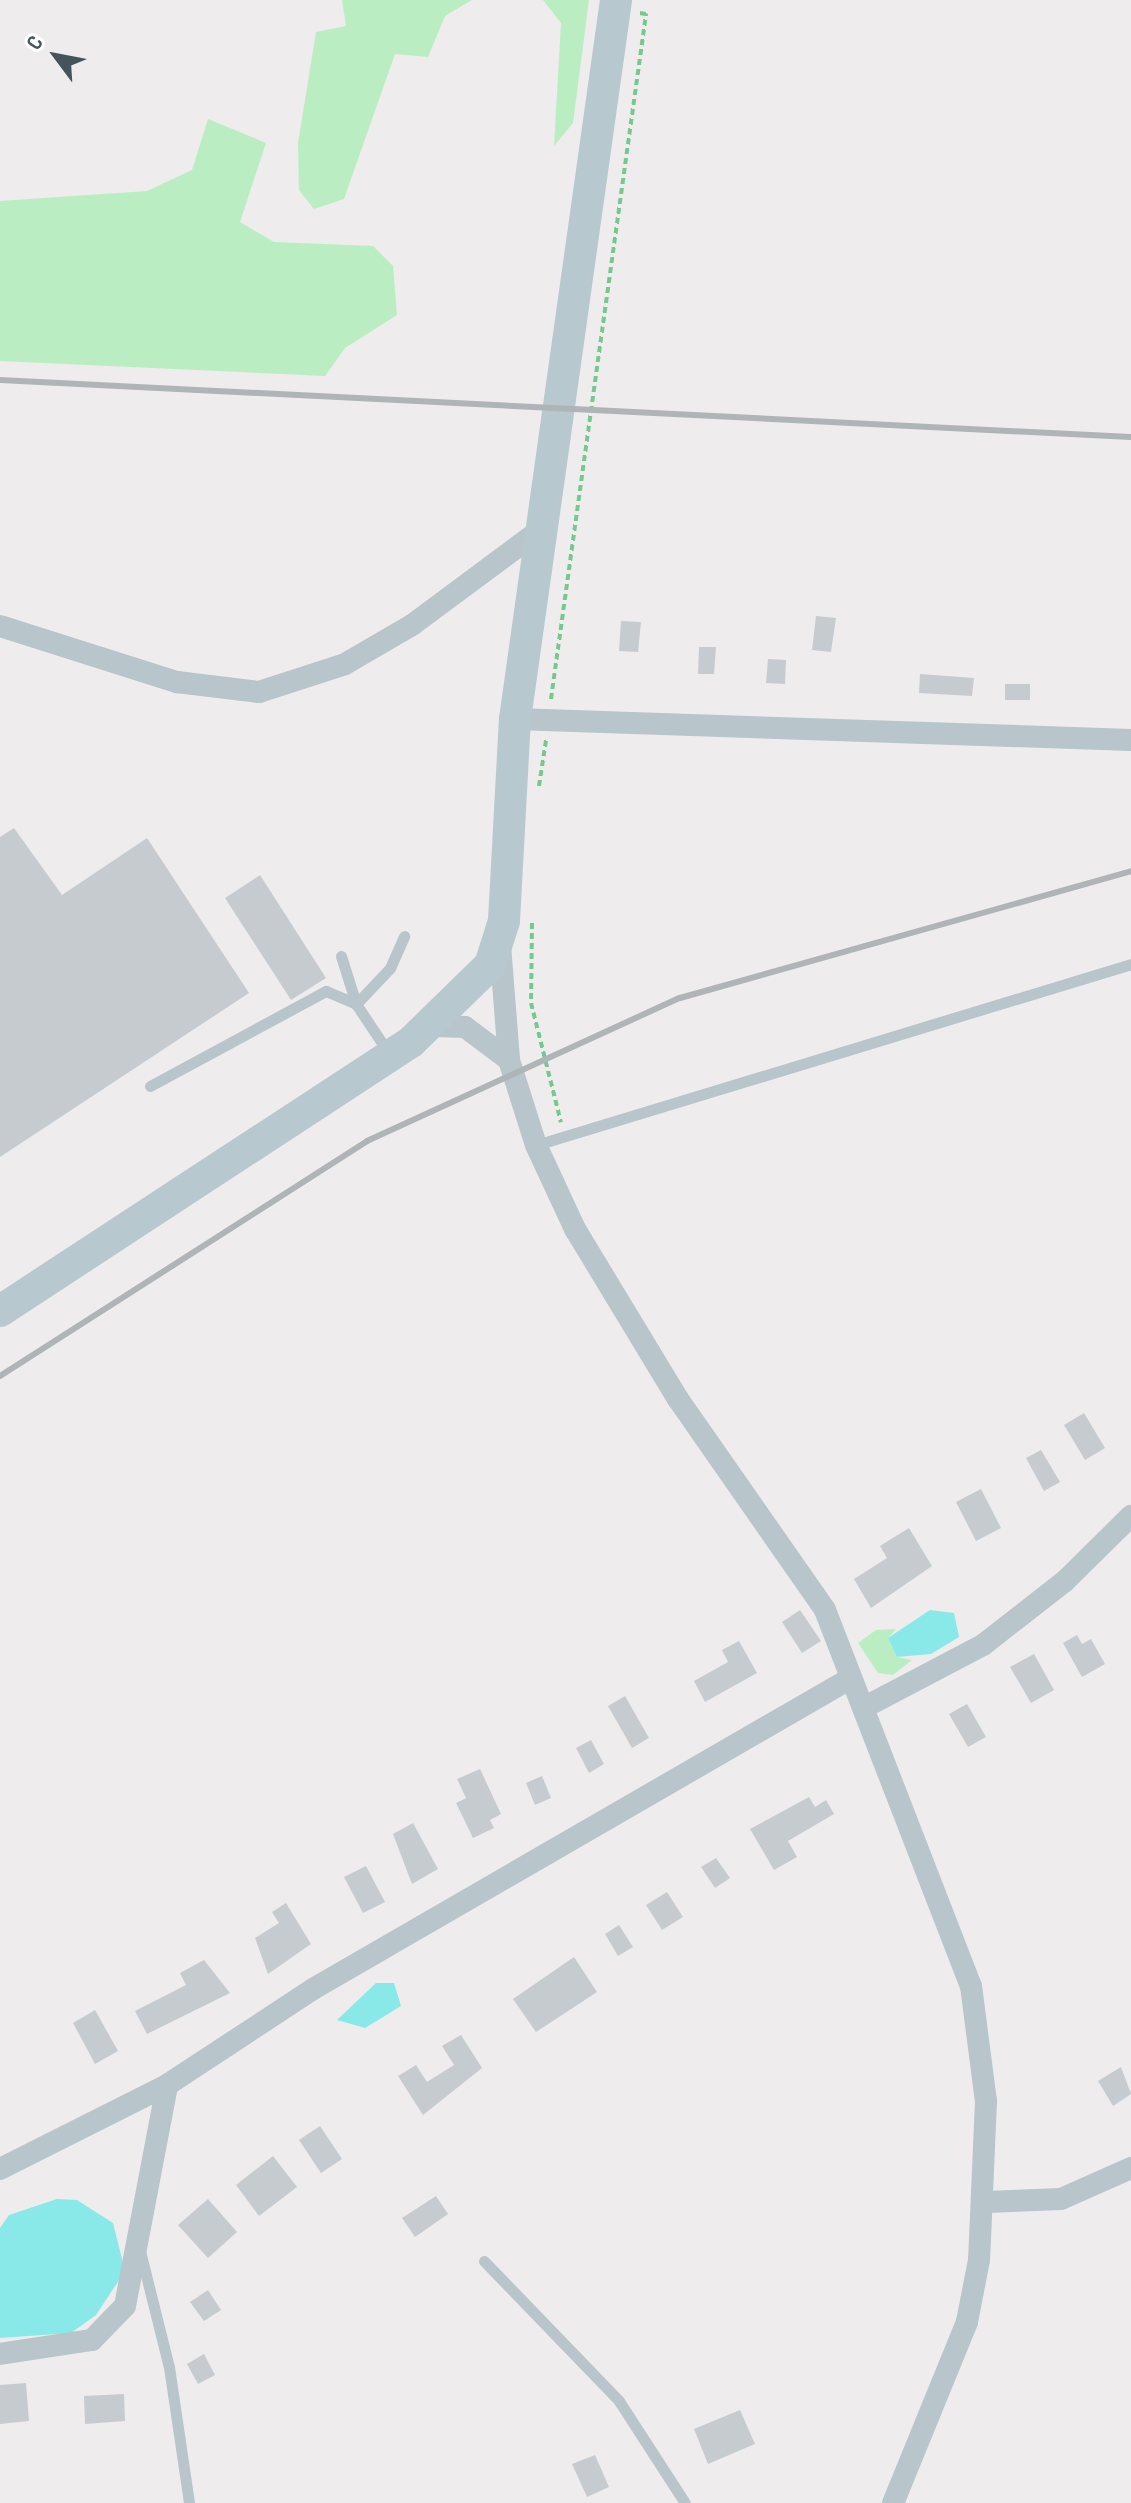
<!DOCTYPE html>
<html>
<head>
<meta charset="utf-8">
<style>
  body { margin:0 }
  #map { position:relative; width:1131px; height:2503px; overflow:hidden; background:#efeced; font-family:"Sofia Sans Condensed",sans-serif }
  div>[style] { position:absolute }
  .green>* { inset:0; background:#bbedc3 }
  .water>* { inset:0; background:#88e9e8 }
  .building>* { inset:0; background:#c6cbcf }
  .path>* { height:4px; margin-top:-2px; transform-origin:0; background:repeating-linear-gradient(90deg,#74ca8c 0 6px,transparent 0 10px) }
  .lane>* { height:11px; margin:-5.5px; padding:0 5.5px; transform-origin:5.5px; border-radius:5.5px; background:#b8c5ca }
  .street>* { height:22px; margin:-11px; padding:0 11px; transform-origin:11px; border-radius:11px; background:#b8c5ca }
  .secondary>* { height:32px; margin:-16px; padding:0 16px; transform-origin:16px; border-radius:16px; background:#b8c8cf }
  .rail>* { height:6px; margin:-3px; padding:0 3px; transform-origin:3px; border-radius:3px; background:#afb4b7 }
  span { translate:-50% -50%; white-space:nowrap; text-align:center; line-height:1.15; -webkit-text-stroke:8px #fff; paint-order:stroke }
  .north { position:absolute; left:16px; top:16px; width:80px; height:80px; -webkit-text-stroke:6px #fff; paint-order:stroke; rotate:302deg; font-size:22px; font-weight:700; line-height:32px; text-align:center; color:#45545a }
  .north::after { content:''; display:block; margin:auto; width:28px; height:36px; background:#45545a; clip-path:polygon(50% 0,100% 100%,50% 72%,0 100%) }
</style>
</head>
<body>
<div id="map">
  <div class="green">
    <i style="clip-path:polygon(342px 0,472px 0,445px 16px,428px 57px,395px 54px,344px 199px,314px 209px,299px 190px,298px 143px,316px 32px,346px 26px)"></i>
    <i style="clip-path:polygon(543px 0,589px 0,573px 123px,554px 146px,561px 23px)"></i>
    <i style="clip-path:polygon(208px 119px,266px 143px,240px 222px,274px 242px,373px 246px,393px 266px,397px 315px,345px 348px,325px 376px,0 361px,0 201px,147px 191px,192px 170px)"></i>
    <i style="clip-path:polygon(896px 1629px,888px 1638px,897px 1657px,912px 1660px,893px 1675px,878px 1673px,858px 1643px,876px 1630px)"></i>
  </div>
  <div class="water">
    <i style="clip-path:polygon(930px 1610px,954px 1613px,959px 1637px,931px 1654px,897px 1657px,888px 1638px)"></i>
    <i style="clip-path:polygon(376px 1983px,394px 1983px,401px 2006px,365px 2028px,337px 2020px)"></i>
    <i style="clip-path:polygon(57px 2199px,77px 2200px,113px 2223px,125px 2271px,96px 2315px,71px 2333px,0 2338px,0 2228px,9px 2215px)"></i>
  </div>
  <div class="building">
    <i style="clip-path:polygon(816px 616px,836px 618px,831px 652px,812px 650px)"></i>
    <i style="clip-path:polygon(621px 621px,641px 622px,638px 652px,619px 651px)"></i>
    <i style="clip-path:polygon(699px 647px,716px 647px,714px 674px,698px 674px)"></i>
    <i style="clip-path:polygon(768px 659px,786px 660px,785px 684px,766px 683px)"></i>
    <i style="clip-path:polygon(920px 674px,974px 678px,972px 696px,919px 693px)"></i>
    <i style="clip-path:polygon(1005px 684px,1030px 684px,1030px 700px,1005px 700px)"></i>
    <i style="clip-path:polygon(14px 828px,62px 895px,147px 838px,249px 993px,0 1157px,0 837px)"></i>
    <i style="clip-path:polygon(260px 875px,326px 978px,291px 1000px,225px 898px)"></i>
    <i style="clip-path:polygon(1084px 1413px,1105px 1448px,1085px 1460px,1064px 1425px)"></i>
    <i style="clip-path:polygon(1041px 1450px,1060px 1482px,1044px 1491px,1026px 1458px)"></i>
    <i style="clip-path:polygon(981px 1489px,1001px 1528px,976px 1541px,956px 1502px)"></i>
    <i style="clip-path:polygon(909px 1528px,932px 1566px,871px 1608px,854px 1579px,887px 1558px,880px 1546px)"></i>
    <i style="clip-path:polygon(800px 1610px,821px 1641px,802px 1653px,782px 1622px)"></i>
    <i style="clip-path:polygon(1077px 1635px,1082px 1644px,1091px 1639px,1105px 1664px,1082px 1677px,1063px 1643px)"></i>
    <i style="clip-path:polygon(739px 1641px,757px 1673px,705px 1702px,694px 1681px,728px 1662px,722px 1650px)"></i>
    <i style="clip-path:polygon(1034px 1654px,1054px 1690px,1031px 1703px,1010px 1667px)"></i>
    <i style="clip-path:polygon(625px 1696px,649px 1738px,632px 1748px,608px 1706px)"></i>
    <i style="clip-path:polygon(967px 1704px,986px 1737px,968px 1747px,949px 1714px)"></i>
    <i style="clip-path:polygon(591px 1740px,604px 1764px,589px 1773px,576px 1748px)"></i>
    <i style="clip-path:polygon(480px 1769px,501px 1814px,490px 1820px,494px 1828px,473px 1838px,456px 1803px,466px 1798px,457px 1779px)"></i>
    <i style="clip-path:polygon(542px 1776px,551px 1798px,535px 1805px,526px 1783px)"></i>
    <i style="clip-path:polygon(809px 1797px,815px 1807px,826px 1800px,834px 1814px,788px 1841px,797px 1857px,774px 1870px,750px 1829px)"></i>
    <i style="clip-path:polygon(413px 1823px,438px 1869px,412px 1884px,393px 1834px)"></i>
    <i style="clip-path:polygon(716px 1858px,730px 1878px,715px 1888px,701px 1867px)"></i>
    <i style="clip-path:polygon(366px 1866px,385px 1902px,363px 1913px,344px 1877px)"></i>
    <i style="clip-path:polygon(667px 1892px,683px 1917px,662px 1930px,646px 1905px)"></i>
    <i style="clip-path:polygon(286px 1903px,311px 1944px,268px 1974px,255px 1938px,279px 1923px,272px 1912px)"></i>
    <i style="clip-path:polygon(619px 1925px,633px 1947px,618px 1956px,605px 1934px)"></i>
    <i style="clip-path:polygon(574px 1957px,597px 1992px,536px 2032px,513px 1999px)"></i>
    <i style="clip-path:polygon(204px 1960px,230px 1993px,147px 2034px,135px 2011px,186px 1985px,180px 1973px)"></i>
    <i style="clip-path:polygon(95px 2010px,118px 2051px,95px 2064px,73px 2023px)"></i>
    <i style="clip-path:polygon(461px 2035px,482px 2068px,423px 2115px,398px 2076px,416px 2065px,427px 2082px,454px 2065px,442px 2046px)"></i>
    <i style="clip-path:polygon(1121px 2067px,1131px 2094px,1113px 2106px,1098px 2081px)"></i>
    <i style="clip-path:polygon(320px 2126px,342px 2159px,321px 2173px,299px 2140px)"></i>
    <i style="clip-path:polygon(273px 2156px,297px 2187px,259px 2216px,236px 2185px)"></i>
    <i style="clip-path:polygon(436px 2196px,448px 2214px,415px 2237px,402px 2218px)"></i>
    <i style="clip-path:polygon(208px 2199px,237px 2232px,208px 2258px,178px 2225px)"></i>
    <i style="clip-path:polygon(208px 2290px,221px 2310px,204px 2321px,190px 2302px)"></i>
    <i style="clip-path:polygon(204px 2354px,215px 2375px,198px 2384px,187px 2364px)"></i>
    <i style="clip-path:polygon(26px 2383px,29px 2421px,0 2424px,0 2385px)"></i>
    <i style="clip-path:polygon(124px 2394px,125px 2421px,85px 2424px,84px 2396px)"></i>
    <i style="clip-path:polygon(740px 2410px,755px 2444px,708px 2464px,694px 2429px)"></i>
    <i style="clip-path:polygon(595px 2455px,609px 2487px,587px 2497px,572px 2464px)"></i>
  </div>
  <div class="path">
    <i style="left:551px;top:699px;width:692px;rotate:-82.1deg"></i>
    <i style="left:646px;top:14px;width:7px;rotate:-172deg"></i>
    <i style="left:539px;top:786px;width:47px;rotate:-81.3deg"></i>
    <i style="left:532px;top:923px;width:80px;rotate:90.7deg"></i>
    <i style="left:531px;top:1003px;width:123px;rotate:75.9deg"></i>
  </div>
  <div class="lane">
    <i style="left:341px;top:956px;width:50px;rotate:72.6deg"></i>
    <i style="left:356px;top:1004px;width:50px;rotate:-46.6deg"></i>
    <i style="left:390px;top:968px;width:35px;rotate:-66deg"></i>
    <i style="left:150px;top:1086px;width:200px;rotate:-28.4deg"></i>
    <i style="left:326px;top:991px;width:33px;rotate:23deg"></i>
    <i style="left:356px;top:1004px;width:61px;rotate:56.3deg"></i>
    <i style="left:536px;top:1145px;width:622px;rotate:-16.92deg"></i>
    <i style="left:140px;top:2251px;width:120px;rotate:76deg"></i>
    <i style="left:169px;top:2367px;width:137px;rotate:81.6deg"></i>
    <i style="left:484px;top:2261px;width:194px;rotate:46deg"></i>
    <i style="left:619px;top:2401px;width:121px;rotate:57.1deg"></i>
  </div>
  <div class="street">
    <i style="left:0;top:626px;width:186px;rotate:17.6deg"></i>
    <i style="left:177px;top:682px;width:83px;rotate:7deg"></i>
    <i style="left:259px;top:692px;width:90px;rotate:-18deg"></i>
    <i style="left:345px;top:664px;width:78px;rotate:-30.2deg"></i>
    <i style="left:412px;top:625px;width:159px;rotate:-36.6deg"></i>
    <i style="left:515px;top:719px;width:616px;rotate:1.95deg"></i>
    <i style="left:500px;top:945px;width:115px;rotate:85.5deg"></i>
    <i style="left:509px;top:1060px;width:89px;rotate:72.4deg"></i>
    <i style="left:536px;top:1145px;width:93px;rotate:65.1deg"></i>
    <i style="left:575px;top:1229px;width:199px;rotate:58.8deg"></i>
    <i style="left:678px;top:1399px;width:257px;rotate:55.1deg"></i>
    <i style="left:825px;top:1610px;width:403px;rotate:68.8deg"></i>
    <i style="left:971px;top:1986px;width:116px;rotate:82.6deg"></i>
    <i style="left:986px;top:2101px;width:159px;rotate:92.5deg"></i>
    <i style="left:979px;top:2260px;width:63px;rotate:101deg"></i>
    <i style="left:967px;top:2322px;width:196px;rotate:112.2deg"></i>
    <i style="left:434px;top:1026px;width:31px;rotate:2deg"></i>
    <i style="left:465px;top:1027px;width:55px;rotate:36.9deg"></i>
    <i style="left:863px;top:1708px;width:136px;rotate:-27.7deg"></i>
    <i style="left:983px;top:1645px;width:104px;rotate:-38deg"></i>
    <i style="left:1065px;top:1581px;width:93px;rotate:-44.6deg"></i>
    <i style="left:0;top:2169px;width:187px;rotate:-26.7deg"></i>
    <i style="left:167px;top:2085px;width:175px;rotate:-33.3deg"></i>
    <i style="left:313px;top:1989px;width:621px;rotate:-30.03deg"></i>
    <i style="left:987px;top:2202px;width:74px;rotate:-2.3deg"></i>
    <i style="left:1061px;top:2199px;width:77px;rotate:-23.9deg"></i>
    <i style="left:0;top:2354px;width:93px;rotate:-8.7deg"></i>
    <i style="left:92px;top:2340px;width:47px;rotate:-45.9deg"></i>
    <i style="left:125px;top:2306px;width:225px;rotate:-79.2deg"></i>
  </div>
  <div class="secondary">
    <i style="left:0;top:1311px;width:491px;rotate:-33.2deg"></i>
    <i style="left:411px;top:1042px;width:110px;rotate:-44.3deg"></i>
    <i style="left:490px;top:965px;width:46px;rotate:-72.3deg"></i>
    <i style="left:504px;top:921px;width:202px;rotate:-86.9deg"></i>
    <i style="left:515px;top:719px;width:726px;rotate:-82deg"></i>
  </div>
  <div class="rail">
    <i style="left:0;top:380px;width:1132px;rotate:2.89deg"></i>
    <i style="left:0;top:1376px;width:436px;rotate:-32.6deg"></i>
    <i style="left:367px;top:1141px;width:344px;rotate:-24.6deg"></i>
    <i style="left:680px;top:998px;width:469px;rotate:-15.7deg"></i>
  </div>
  <div class="north">С</div>
</div>
</body>
</html>
